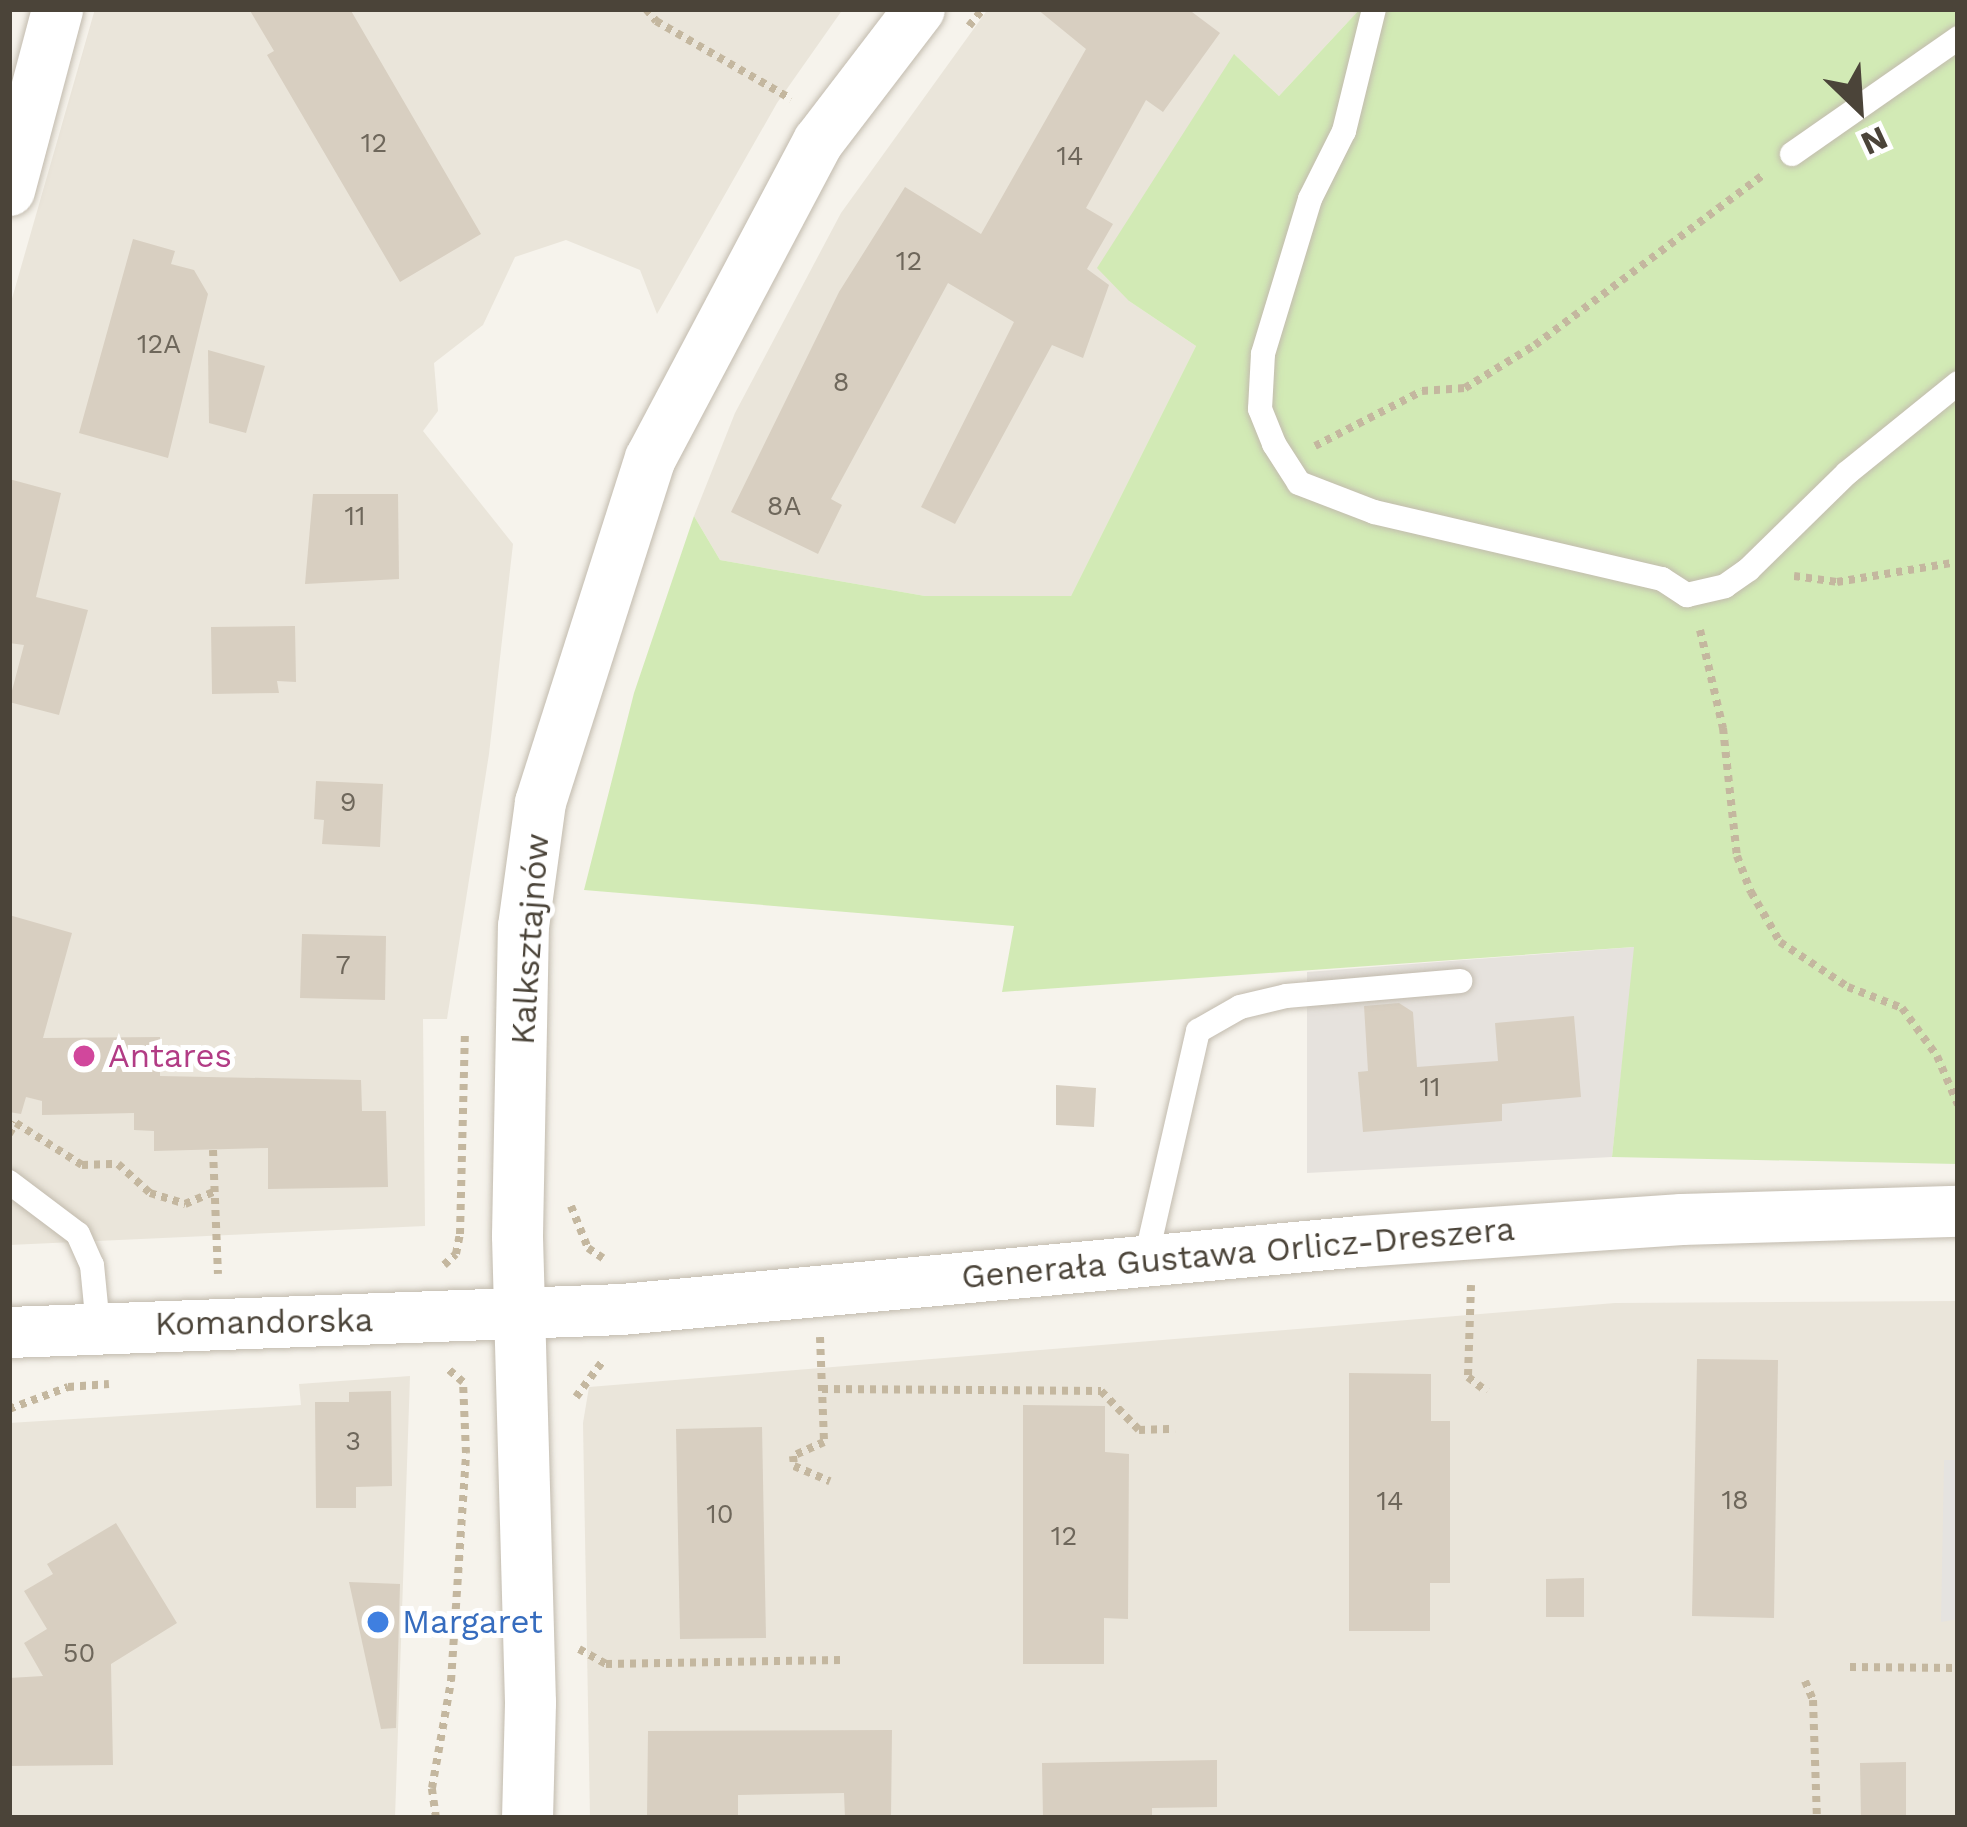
<!DOCTYPE html>
<html>
<head>
<meta charset="utf-8">
<style>
  body { margin:0 }
  #map { position:relative; width:1967px; height:1827px; overflow:hidden; background:#f6f3ec; font-family:"Work Sans",sans-serif }
  div>[style] { position:absolute }
  .residential>* { inset:0; background:#eae5da }
  .industrial>* { inset:0; background:#e6e2dd }
  .green>* { inset:0; background:#d2eab5 }
  .parking>* { inset:0; background:#e5e3e0 }
  .building>* { inset:0; background:#d8cfc1 }
  .path>* { height:8px; margin-top:-4px; transform-origin:0; background:repeating-linear-gradient(90deg,#c4b79f 0 6px,transparent 0 12px) }
  .roads { filter:drop-shadow(0 0 3px #c2bbae) drop-shadow(0 0 3px #c2bbae) }
  .service>* { height:24px; margin:-12px; padding:0 12px; transform-origin:12px; border-radius:12px; background:#fff }
  .minor>* { height:51px; margin:-25.5px; padding:0 25.5px; transform-origin:25.5px; border-radius:25.5px; background:#fff }
  .dots>* { width:33px; height:33px; translate:-50% -50%; box-sizing:border-box; border:6px solid #fff; border-radius:50% }
  span { translate:-50% -50%; white-space:nowrap; text-align:center; line-height:1.15; -webkit-text-stroke:10px #fff; paint-order:stroke }
  .number-label { font-size:27px; color:#6e675b }
  .number-label span { -webkit-text-stroke-width:0 }
  .street-label { font-size:33px; color:#4b4439 }
  .hotel-label { font-size:33px; color:#b23c85 }
  .left { translate:0 -50%; text-align:left }
  .shop-label { font-size:33px; color:#366cbe }
  .frame { position:absolute; inset:0; border:12px solid #4b4439; pointer-events:none }
  .north { position:absolute; left:1799px; top:48px; width:120px; height:120px; -webkit-text-stroke:9px #fff; paint-order:stroke; rotate:155deg; font-size:33px; font-weight:700; line-height:48px; text-align:center; color:#4b4439 }
  .north::after { content:''; display:block; margin:auto; width:42px; height:54px; background:#4b4439; clip-path:polygon(50% 0,100% 100%,50% 72%,0 100%) }
</style>
</head>
<body>
<div id="map">
  <div class="residential">
    <i style="clip-path:polygon(95px 9px,843px 9px,777px 103px,657px 314px,640px 270px,566px 240px,515px 257px,483px 325px,434px 363px,438px 411px,423px 431px,513px 544px,489px 754px,447px 1019px,423px 1019px,425px 1226px,9px 1245px,9px 309px)"></i>
    <i style="clip-path:polygon(988px 9px,1360px 9px,1279px 96px,1235px 55px,1129px 301px,1196px 346px,1071px 596px,925px 596px,720px 560px,694px 516px,735px 413px,841px 213px)"></i>
    <i style="clip-path:polygon(1958px 1301px,1958px 1818px,590px 1818px,583px 1423px,589px 1387px,1615px 1303px)"></i>
    <i style="clip-path:polygon(410px 1376px,395px 1818px,9px 1818px,9px 1423px,301px 1405px,299px 1384px)"></i>
  </div>
  <div class="industrial">
    <i style="clip-path:polygon(1635px 947px,1612px 1157px,1307px 1173px,1307px 972px)"></i>
  </div>
  <div class="green">
    <i style="clip-path:polygon(1360px 9px,1958px 9px,1958px 1164px,1612px 1157px,1634px 947px,1002px 992px,1014px 926px,584px 890px,634px 693px,694px 516px,720px 560px,925px 596px,1071px 596px,1196px 346px,1129px 301px,1097px 268px,1234px 54px,1279px 96px)"></i>
  </div>
  <div class="parking">
    <i style="clip-path:polygon(1944px 1460px,1958px 1460px,1958px 1619px,1941px 1622px)"></i>
  </div>
  <div class="building">
    <i style="clip-path:polygon(249px 9px,350px 9px,481px 234px,400px 282px,267px 55px,274px 51px)"></i>
    <i style="clip-path:polygon(1037px 9px,1188px 9px,1220px 33px,1163px 112px,1146px 100px,1086px 208px,1113px 224px,1087px 269px,1109px 285px,1083px 358px,1052px 345px,955px 524px,921px 507px,1014px 322px,948px 283px,831px 499px,842px 505px,818px 554px,731px 512px,839px 292px,905px 187px,981px 234px,1086px 49px)"></i>
    <i style="clip-path:polygon(133px 239px,175px 251px,171px 264px,194px 270px,208px 294px,168px 458px,79px 433px)"></i>
    <i style="clip-path:polygon(208px 350px,265px 366px,246px 433px,209px 423px)"></i>
    <i style="clip-path:polygon(9px 479px,61px 493px,36px 597px,88px 610px,59px 715px,9px 702px,24px 645px,9px 643px)"></i>
    <i style="clip-path:polygon(313px 494px,398px 494px,399px 579px,305px 584px)"></i>
    <i style="clip-path:polygon(295px 626px,296px 682px,277px 681px,279px 693px,212px 694px,211px 627px)"></i>
    <i style="clip-path:polygon(316px 781px,383px 784px,380px 847px,322px 844px,324px 820px,314px 819px)"></i>
    <i style="clip-path:polygon(9px 915px,72px 933px,43px 1038px,160px 1037px,160px 1076px,361px 1080px,362px 1111px,386px 1111px,388px 1187px,268px 1189px,268px 1148px,154px 1151px,154px 1131px,134px 1130px,134px 1113px,42px 1115px,42px 1101px,26px 1097px,21px 1114px,9px 1112px)"></i>
    <i style="clip-path:polygon(302px 934px,386px 936px,385px 1000px,300px 998px)"></i>
    <i style="clip-path:polygon(1399px 1003px,1413px 1012px,1417px 1067px,1498px 1061px,1495px 1023px,1574px 1016px,1581px 1097px,1502px 1104px,1502px 1121px,1363px 1132px,1358px 1072px,1368px 1071px,1364px 1006px)"></i>
    <i style="clip-path:polygon(1056px 1085px,1096px 1088px,1094px 1127px,1056px 1125px)"></i>
    <i style="clip-path:polygon(1697px 1359px,1778px 1360px,1774px 1618px,1692px 1616px)"></i>
    <i style="clip-path:polygon(1349px 1373px,1431px 1374px,1431px 1421px,1450px 1421px,1450px 1583px,1430px 1583px,1430px 1631px,1349px 1631px)"></i>
    <i style="clip-path:polygon(391px 1391px,392px 1486px,356px 1487px,356px 1508px,316px 1508px,315px 1402px,349px 1402px,349px 1392px)"></i>
    <i style="clip-path:polygon(1023px 1405px,1105px 1406px,1105px 1452px,1129px 1454px,1128px 1619px,1104px 1618px,1104px 1664px,1023px 1664px)"></i>
    <i style="clip-path:polygon(762px 1427px,766px 1638px,680px 1639px,676px 1429px)"></i>
    <i style="clip-path:polygon(116px 1523px,177px 1623px,111px 1664px,113px 1765px,9px 1766px,9px 1678px,43px 1676px,24px 1643px,47px 1629px,24px 1591px,53px 1574px,47px 1564px)"></i>
    <i style="clip-path:polygon(1584px 1578px,1584px 1617px,1546px 1617px,1546px 1579px)"></i>
    <i style="clip-path:polygon(349px 1582px,400px 1584px,396px 1728px,381px 1729px)"></i>
    <i style="clip-path:polygon(892px 1730px,891px 1818px,845px 1818px,844px 1793px,738px 1795px,738px 1818px,647px 1818px,648px 1731px)"></i>
    <i style="clip-path:polygon(1217px 1760px,1217px 1807px,1152px 1808px,1152px 1816px,1043px 1818px,1042px 1763px)"></i>
    <i style="clip-path:polygon(1906px 1762px,1906px 1818px,1861px 1818px,1860px 1763px)"></i>
  </div>
  <div class="path">
    <i style="left:646px;top:9px;width:16px;rotate:50deg"></i>
    <i style="left:656px;top:21px;width:156px;rotate:30deg"></i>
    <i style="left:969px;top:26px;width:22px;rotate:-51deg"></i>
    <i style="left:1315px;top:446px;width:120px;rotate:-27.2deg"></i>
    <i style="left:1422px;top:391px;width:43px;rotate:-4deg"></i>
    <i style="left:1465px;top:388px;width:82px;rotate:-31.6deg"></i>
    <i style="left:1535px;top:345px;width:286px;rotate:-36.7deg"></i>
    <i style="left:1794px;top:576px;width:43px;rotate:7.9deg"></i>
    <i style="left:1837px;top:582px;width:123px;rotate:-9.4deg"></i>
    <i style="left:1700px;top:630px;width:101px;rotate:76.8deg"></i>
    <i style="left:1723px;top:728px;width:129px;rotate:83.8deg"></i>
    <i style="left:1737px;top:856px;width:39px;rotate:69deg"></i>
    <i style="left:1751px;top:892px;width:58px;rotate:59.9deg"></i>
    <i style="left:1780px;top:942px;width:82px;rotate:33.5deg"></i>
    <i style="left:1848px;top:987px;width:58px;rotate:21.3deg"></i>
    <i style="left:1902px;top:1008px;width:59px;rotate:53.9deg"></i>
    <i style="left:1937px;top:1056px;width:53px;rotate:66.8deg"></i>
    <i style="left:9px;top:1134px;width:13px;rotate:-58deg"></i>
    <i style="left:16px;top:1123px;width:78px;rotate:32.5deg"></i>
    <i style="left:82px;top:1165px;width:36px;rotate:-2deg"></i>
    <i style="left:118px;top:1164px;width:43px;rotate:42.2deg"></i>
    <i style="left:150px;top:1193px;width:37px;rotate:17deg"></i>
    <i style="left:185px;top:1204px;width:33px;rotate:-23deg"></i>
    <i style="left:213px;top:1150px;width:124px;rotate:87.7deg"></i>
    <i style="left:571px;top:1206px;width:45px;rotate:68deg"></i>
    <i style="left:588px;top:1248px;width:18px;rotate:34deg"></i>
    <i style="left:444px;top:1265px;width:16px;rotate:-43deg"></i>
    <i style="left:456px;top:1254px;width:20px;rotate:-79deg"></i>
    <i style="left:460px;top:1234px;width:200px;rotate:-88.6deg"></i>
    <i style="left:1471px;top:1285px;width:92px;rotate:91.9deg"></i>
    <i style="left:1468px;top:1377px;width:24px;rotate:38deg"></i>
    <i style="left:820px;top:1337px;width:105px;rotate:87.8deg"></i>
    <i style="left:824px;top:1442px;width:34px;rotate:156deg"></i>
    <i style="left:793px;top:1456px;width:10px;rotate:84deg"></i>
    <i style="left:794px;top:1466px;width:39px;rotate:23deg"></i>
    <i style="left:822px;top:1389px;width:279px;rotate:0.4deg"></i>
    <i style="left:1101px;top:1391px;width:54px;rotate:45.7deg"></i>
    <i style="left:1139px;top:1430px;width:36px;rotate:-2deg"></i>
    <i style="left:576px;top:1397px;width:44px;rotate:-53.4deg"></i>
    <i style="left:9px;top:1409px;width:63px;rotate:-20.4deg"></i>
    <i style="left:68px;top:1387px;width:41px;rotate:-4.2deg"></i>
    <i style="left:579px;top:1649px;width:31px;rotate:29deg"></i>
    <i style="left:606px;top:1664px;width:235px;rotate:-1deg"></i>
    <i style="left:1850px;top:1667px;width:108px;rotate:0.5deg"></i>
    <i style="left:1805px;top:1681px;width:21px;rotate:67deg"></i>
    <i style="left:1813px;top:1700px;width:118px;rotate:88.1deg"></i>
    <i style="left:436px;top:1818px;width:30px;rotate:-98deg"></i>
    <i style="left:432px;top:1788px;width:109px;rotate:-79.9deg"></i>
    <i style="left:451px;top:1681px;width:228px;rotate:-86.2deg"></i>
    <i style="left:466px;top:1453px;width:71px;rotate:-92.4deg"></i>
    <i style="left:463px;top:1382px;width:21px;rotate:-139deg"></i>
  </div>
  <div class="roads">
    <div class="service">
      <i style="left:1374px;top:9px;width:126px;rotate:103.8deg"></i>
      <i style="left:1344px;top:131px;width:76px;rotate:116.6deg"></i>
      <i style="left:1310px;top:199px;width:162px;rotate:106.9deg"></i>
      <i style="left:1263px;top:354px;width:55px;rotate:93.1deg"></i>
      <i style="left:1260px;top:409px;width:38px;rotate:68deg"></i>
      <i style="left:1274px;top:444px;width:46px;rotate:57.3deg"></i>
      <i style="left:1299px;top:483px;width:80px;rotate:21.1deg"></i>
      <i style="left:1374px;top:512px;width:296px;rotate:13.1deg"></i>
      <i style="left:1662px;top:579px;width:30px;rotate:33deg"></i>
      <i style="left:1687px;top:595px;width:39px;rotate:-13deg"></i>
      <i style="left:1725px;top:586px;width:29px;rotate:-35deg"></i>
      <i style="left:1749px;top:569px;width:137px;rotate:-44.4deg"></i>
      <i style="left:1847px;top:473px;width:143px;rotate:-39deg"></i>
      <i style="left:1792px;top:154px;width:203px;rotate:-34.9deg"></i>
      <i style="left:9px;top:1182px;width:86px;rotate:37deg"></i>
      <i style="left:78px;top:1234px;width:34px;rotate:66deg"></i>
      <i style="left:92px;top:1265px;width:61px;rotate:84.4deg"></i>
      <i style="left:1146px;top:1258px;width:233px;rotate:-77.1deg"></i>
      <i style="left:1198px;top:1031px;width:48px;rotate:-29.7deg"></i>
      <i style="left:1240px;top:1007px;width:47px;rotate:-13.4deg"></i>
      <i style="left:1286px;top:996px;width:175px;rotate:-4.9deg"></i>
    </div>
    <div class="minor">
      <i style="left:9px;top:190px;width:187px;rotate:-75.1deg"></i>
      <i style="left:9px;top:1332px;width:612px;rotate:-2.15deg"></i>
      <i style="left:621px;top:1309px;width:741px;rotate:-5.26deg"></i>
      <i style="left:1359px;top:1241px;width:323px;rotate:-3.9deg"></i>
      <i style="left:1681px;top:1219px;width:277px;rotate:-1.7deg"></i>
      <i style="left:527px;top:1818px;width:116px;rotate:-88.5deg"></i>
      <i style="left:530px;top:1702px;width:467px;rotate:-91.6deg"></i>
      <i style="left:517px;top:1235px;width:309px;rotate:-88.9deg"></i>
      <i style="left:523px;top:926px;width:125px;rotate:-82.2deg"></i>
      <i style="left:540px;top:802px;width:361px;rotate:-72.3deg"></i>
      <i style="left:650px;top:458px;width:359px;rotate:-62.1deg"></i>
      <i style="left:818px;top:141px;width:166px;rotate:-52.6deg"></i>
    </div>
  </div>
  <div class="dots">
    <i style="left:84px;top:1056px;background:#d1479c"></i>
    <i style="left:378px;top:1622px;background:#3f7fe0"></i>
  </div>
  <div class="number-label">
    <span style="left:374px;top:144px">12</span>
    <span style="left:1070px;top:157px">14</span>
    <span style="left:909px;top:262px">12</span>
    <span style="left:159px;top:345px">12A</span>
    <span style="left:841px;top:383px">8</span>
    <span style="left:784px;top:507px">8A</span>
    <span style="left:355px;top:517px">11</span>
    <span style="left:348px;top:803px">9</span>
    <span style="left:343px;top:966px">7</span>
    <span style="left:1430px;top:1088px">11</span>
    <span style="left:353px;top:1442px">3</span>
    <span style="left:1735px;top:1501px">18</span>
    <span style="left:1390px;top:1502px">14</span>
    <span style="left:720px;top:1515px">10</span>
    <span style="left:1064px;top:1537px">12</span>
    <span style="left:79px;top:1654px">50</span>
  </div>
  <div class="street-label">
    <span style="left:530px;top:939px;rotate:-86deg">Kalksztajnów</span>
    <span style="left:1238px;top:1253px;rotate:-5deg">Generała Gustawa Orlicz-Dreszera</span>
    <span style="left:264px;top:1322px;rotate:-1deg">Komandorska</span>
  </div>
  <div class="hotel-label">
    <span class="left" style="left:108px;top:1056px">Antares</span>
  </div>
  <div class="shop-label">
    <span class="left" style="left:402px;top:1622px">Margaret</span>
  </div>
  <div class="frame"></div>
  <div class="north">N</div>
</div>
</body>
</html>
